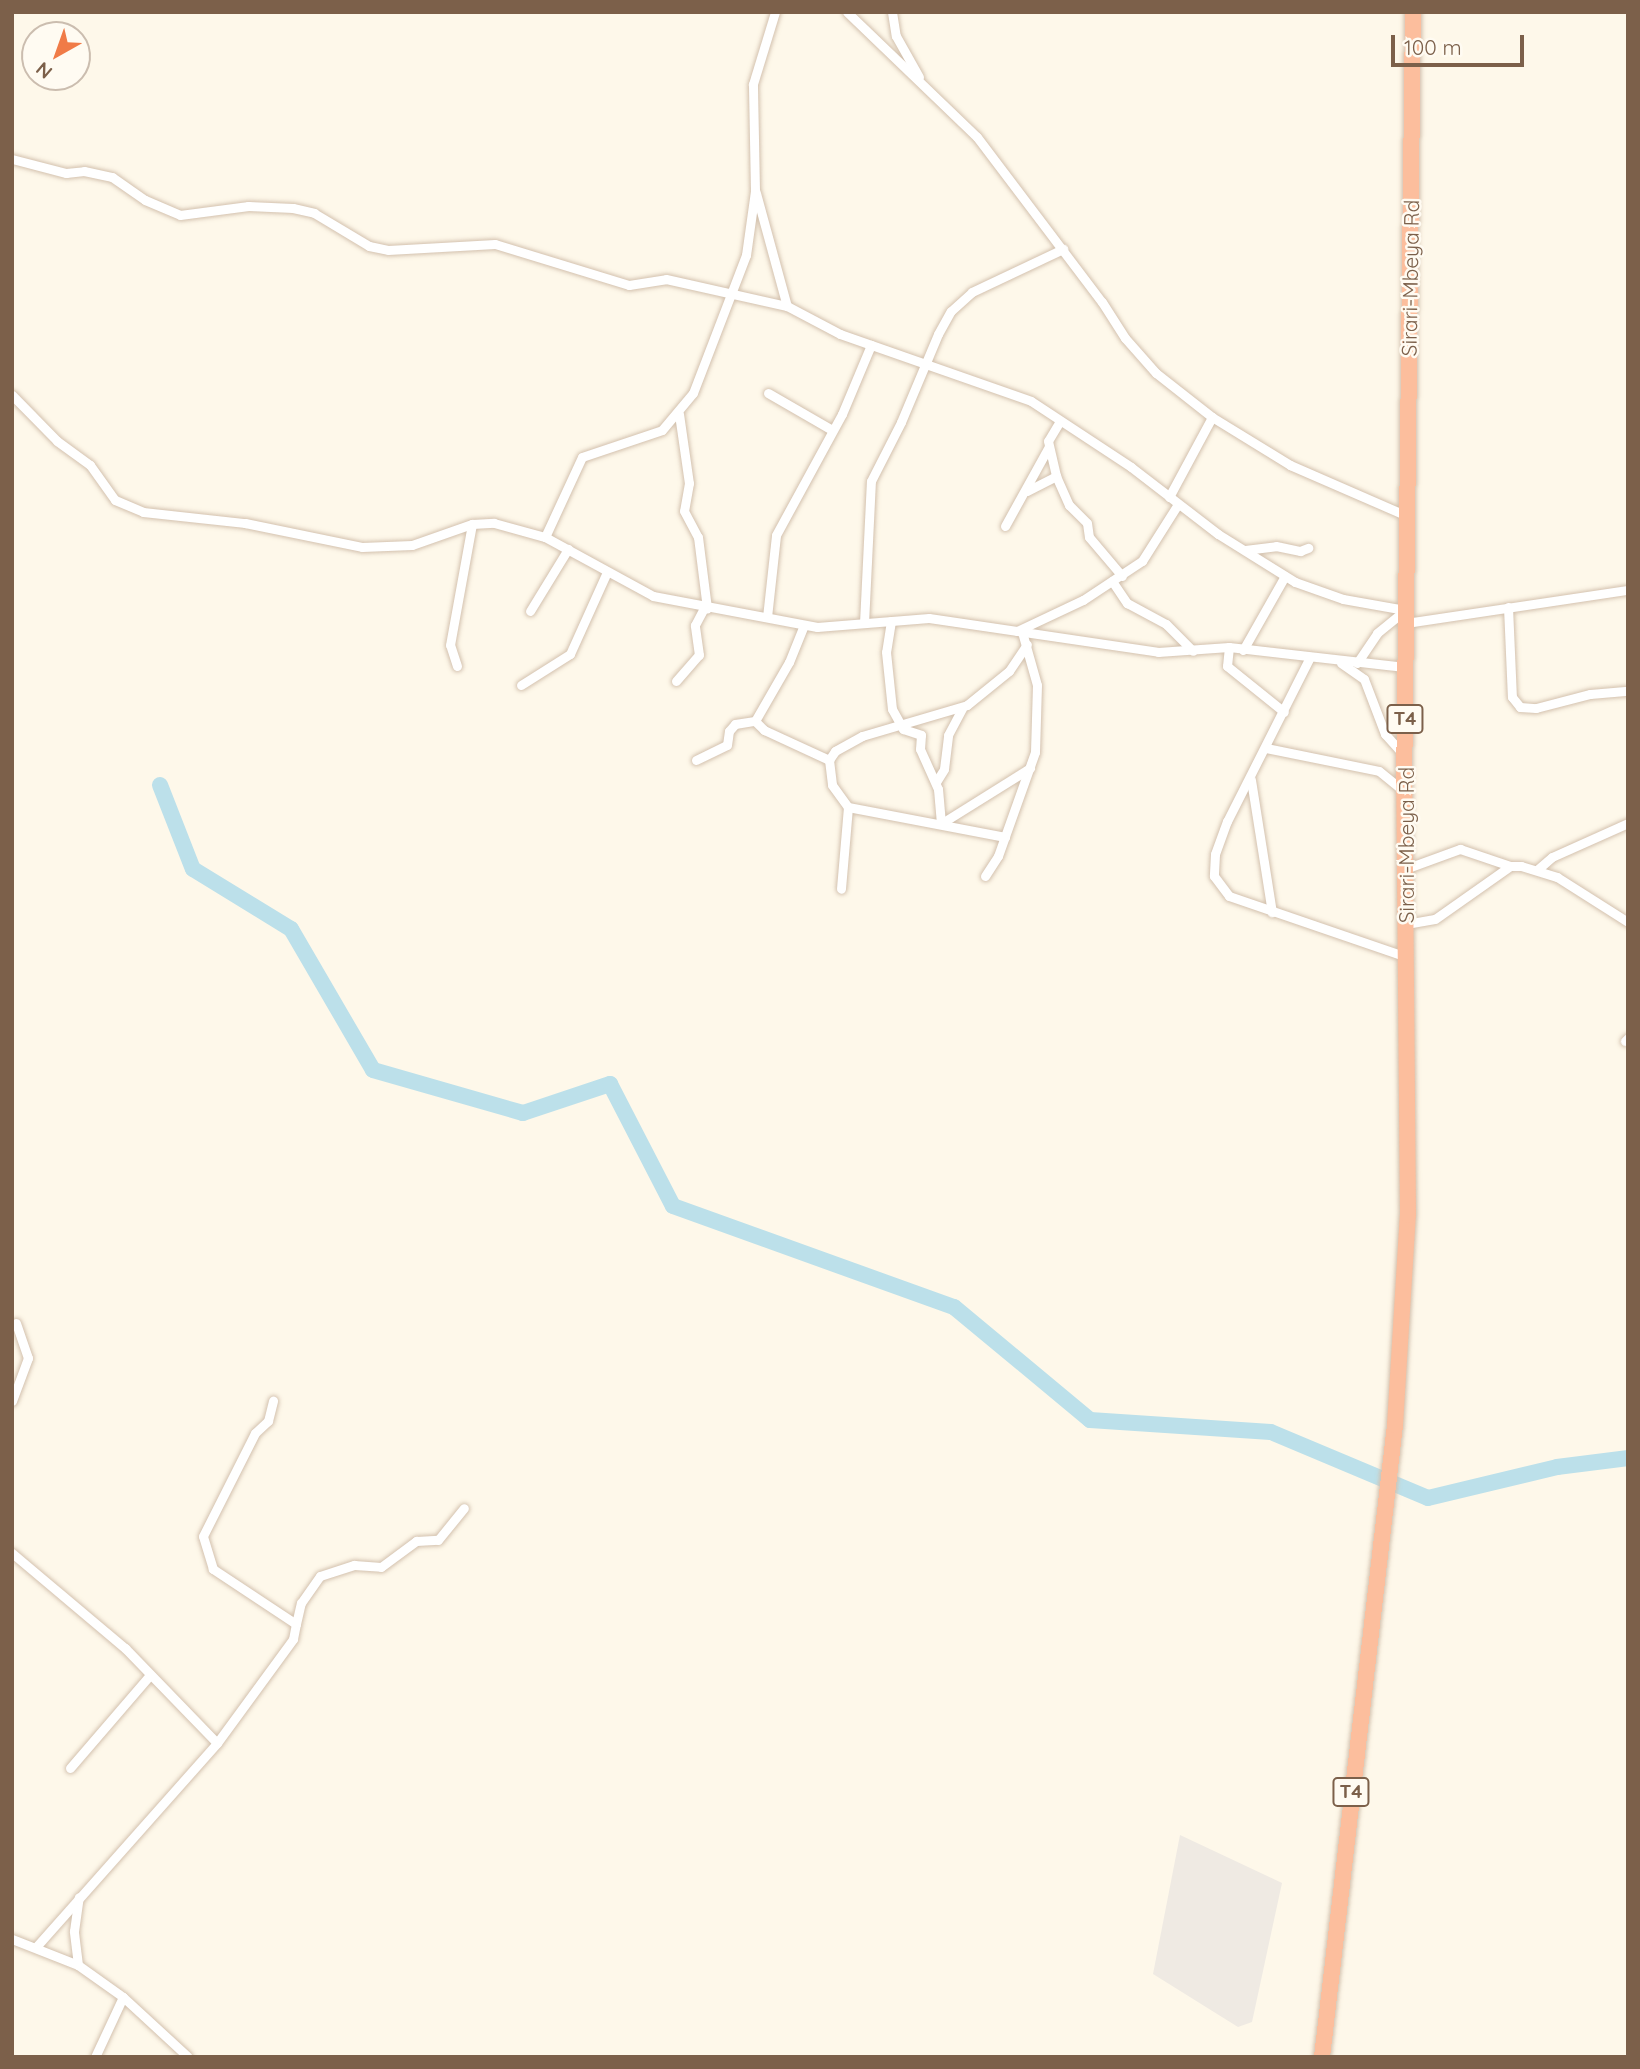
<!DOCTYPE html>
<html>
<head>
<meta charset="utf-8">
<style>
  body { margin:0 }
  #map { position:relative; width:1640px; height:2069px; overflow:hidden; background:#fef8ea; font-family:Quicksand,sans-serif }
  div>[style] { position:absolute }
  .industrial>* { inset:0; background:#efeae3 }
  .river>* { height:16px; margin:-8px; padding:0 8px; transform-origin:8px; border-radius:8px; background:#bce0ea }
  .roads { filter:drop-shadow(0 0 2px #d3c1ae) drop-shadow(0 0 2px #d3c1ae) }
  .street>* { height:9px; margin:-4.5px; padding:0 4.5px; transform-origin:4.5px; border-radius:4.5px; background:#fff }
  .highway>* { height:16px; margin:-8px; padding:0 8px; transform-origin:8px; border-radius:8px; background:#fcbe9d }
  span { translate:-50% -50%; white-space:nowrap; text-align:center; line-height:1.15; -webkit-text-stroke:5px #fffbf2; paint-order:stroke }
  .shield-label span { padding:2px 5px; background:#fffbf2; border:2px solid; border-radius:5px; -webkit-text-stroke-width:0 }
  .shield-label { font-size:19px; color:#7c604a; font-weight:700 }
  .street-label { font-size:21px; color:#7c604a }
  .frame { position:absolute; inset:0; border:14px solid #7c604a; pointer-events:none }
  .north { position:absolute; left:21px; top:21px; width:70px; height:70px; box-sizing:border-box; background:#fffbf2; border:2px solid #cbbdaf; border-radius:50%; rotate:220deg; font-size:19px; font-weight:700; line-height:28px; text-align:center; color:#7c604a }
  .north::after { content:''; display:block; margin:auto; width:24px; height:32px; background:#f07b47; clip-path:polygon(50% 0,100% 100%,50% 72%,0 100%) }
  .scale { position:absolute; left:1391px; top:35px; width:133px; height:32px; box-sizing:border-box; border:4px solid #7c604a; border-top:0; padding-left:9px; font-size:21px; line-height:24px; white-space:nowrap; color:#7c604a; -webkit-text-stroke:5px #fffbf2; paint-order:stroke }
</style>
</head>
<body>
<div id="map">
  <div class="industrial">
    <i style="clip-path:polygon(1180px 1835px,1282px 1883px,1252px 2022px,1238px 2027px,1153px 1974px)"></i>
  </div>
  <div class="river">
    <i style="left:160px;top:785px;width:90px;rotate:68.6deg"></i>
    <i style="left:193px;top:869px;width:115px;rotate:31.5deg"></i>
    <i style="left:291px;top:929px;width:163px;rotate:59.8deg"></i>
    <i style="left:373px;top:1070px;width:156px;rotate:16deg"></i>
    <i style="left:523px;top:1113px;width:92px;rotate:-18.4deg"></i>
    <i style="left:610px;top:1084px;width:137px;rotate:62.7deg"></i>
    <i style="left:673px;top:1206px;width:299px;rotate:19.8deg"></i>
    <i style="left:954px;top:1307px;width:177px;rotate:39.7deg"></i>
    <i style="left:1090px;top:1420px;width:181px;rotate:3.8deg"></i>
    <i style="left:1271px;top:1432px;width:170px;rotate:22.8deg"></i>
    <i style="left:1428px;top:1498px;width:133px;rotate:-13.5deg"></i>
    <i style="left:1557px;top:1467px;width:72px;rotate:-7.2deg"></i>
  </div>
  <div class="roads">
    <div class="street">
      <i style="left:847px;top:12px;width:180px;rotate:43.9deg"></i>
      <i style="left:977px;top:137px;width:207px;rotate:52.9deg"></i>
      <i style="left:1102px;top:302px;width:43px;rotate:57.4deg"></i>
      <i style="left:1125px;top:338px;width:47px;rotate:48.5deg"></i>
      <i style="left:1156px;top:373px;width:71px;rotate:38.2deg"></i>
      <i style="left:1212px;top:417px;width:92px;rotate:31.6deg"></i>
      <i style="left:1290px;top:465px;width:125px;rotate:23.5deg"></i>
      <i style="left:892px;top:12px;width:24px;rotate:81deg"></i>
      <i style="left:896px;top:36px;width:47px;rotate:60.7deg"></i>
      <i style="left:12px;top:159px;width:56px;rotate:14.5deg"></i>
      <i style="left:66px;top:173px;width:18px;rotate:-6deg"></i>
      <i style="left:84px;top:171px;width:29px;rotate:12deg"></i>
      <i style="left:112px;top:177px;width:40px;rotate:34.9deg"></i>
      <i style="left:145px;top:200px;width:38px;rotate:23deg"></i>
      <i style="left:180px;top:215px;width:69px;rotate:-7.5deg"></i>
      <i style="left:248px;top:206px;width:45px;rotate:2.5deg"></i>
      <i style="left:293px;top:208px;width:22px;rotate:13deg"></i>
      <i style="left:314px;top:213px;width:64px;rotate:31deg"></i>
      <i style="left:369px;top:246px;width:19px;rotate:12deg"></i>
      <i style="left:388px;top:250px;width:107px;rotate:-3.2deg"></i>
      <i style="left:495px;top:244px;width:140px;rotate:17deg"></i>
      <i style="left:629px;top:285px;width:37px;rotate:-9deg"></i>
      <i style="left:666px;top:279px;width:124px;rotate:12.6deg"></i>
      <i style="left:787px;top:306px;width:60px;rotate:27.8deg"></i>
      <i style="left:840px;top:334px;width:202px;rotate:19.3deg"></i>
      <i style="left:1031px;top:401px;width:120px;rotate:33.4deg"></i>
      <i style="left:1131px;top:467px;width:110px;rotate:37.6deg"></i>
      <i style="left:1218px;top:534px;width:91px;rotate:31.9deg"></i>
      <i style="left:1295px;top:582px;width:51px;rotate:19.5deg"></i>
      <i style="left:1343px;top:599px;width:63px;rotate:10.1deg"></i>
      <i style="left:756px;top:193px;width:117px;rotate:74.7deg"></i>
      <i style="left:768px;top:393px;width:74px;rotate:30deg"></i>
      <i style="left:12px;top:395px;width:64px;rotate:45.6deg"></i>
      <i style="left:57px;top:441px;width:41px;rotate:36deg"></i>
      <i style="left:90px;top:465px;width:43px;rotate:54.5deg"></i>
      <i style="left:115px;top:500px;width:30px;rotate:23deg"></i>
      <i style="left:143px;top:512px;width:103px;rotate:6.2deg"></i>
      <i style="left:245px;top:523px;width:119px;rotate:11.6deg"></i>
      <i style="left:362px;top:547px;width:50px;rotate:-2.3deg"></i>
      <i style="left:412px;top:545px;width:64px;rotate:-19.3deg"></i>
      <i style="left:472px;top:524px;width:22px;rotate:-3deg"></i>
      <i style="left:494px;top:523px;width:53px;rotate:15.4deg"></i>
      <i style="left:545px;top:537px;width:123px;rotate:28.6deg"></i>
      <i style="left:653px;top:596px;width:167px;rotate:10.7deg"></i>
      <i style="left:817px;top:627px;width:112px;rotate:-4.6deg"></i>
      <i style="left:929px;top:618px;width:232px;rotate:8.4deg"></i>
      <i style="left:1158px;top:652px;width:71px;rotate:-4deg"></i>
      <i style="left:1229px;top:647px;width:177px;rotate:6.5deg"></i>
      <i style="left:679px;top:414px;width:70px;rotate:81.8deg"></i>
      <i style="left:689px;top:483px;width:28px;rotate:100deg"></i>
      <i style="left:684px;top:511px;width:30px;rotate:62deg"></i>
      <i style="left:698px;top:537px;width:72px;rotate:82.8deg"></i>
      <i style="left:1060px;top:421px;width:23px;rotate:121deg"></i>
      <i style="left:1048px;top:441px;width:36px;rotate:77deg"></i>
      <i style="left:1056px;top:476px;width:32px;rotate:66deg"></i>
      <i style="left:1069px;top:505px;width:25px;rotate:45deg"></i>
      <i style="left:1087px;top:523px;width:14px;rotate:82deg"></i>
      <i style="left:1089px;top:537px;width:51px;rotate:49.8deg"></i>
      <i style="left:1027px;top:491px;width:33px;rotate:-27deg"></i>
      <i style="left:1169px;top:497px;width:91px;rotate:-61.7deg"></i>
      <i style="left:1005px;top:526px;width:89px;rotate:-61.1deg"></i>
      <i style="left:545px;top:537px;width:88px;rotate:-65.2deg"></i>
      <i style="left:582px;top:457px;width:84px;rotate:-18.6deg"></i>
      <i style="left:662px;top:430px;width:48px;rotate:-50deg"></i>
      <i style="left:693px;top:393px;width:148px;rotate:-69deg"></i>
      <i style="left:746px;top:255px;width:65px;rotate:-82deg"></i>
      <i style="left:755px;top:191px;width:107px;rotate:-91.1deg"></i>
      <i style="left:753px;top:84px;width:75px;rotate:-73deg"></i>
      <i style="left:1245px;top:550px;width:31px;rotate:-7deg"></i>
      <i style="left:1276px;top:546px;width:25px;rotate:12deg"></i>
      <i style="left:1300px;top:551px;width:9px;rotate:-21deg"></i>
      <i style="left:1112px;top:581px;width:27px;rotate:56deg"></i>
      <i style="left:1127px;top:603px;width:44px;rotate:28.3deg"></i>
      <i style="left:1166px;top:624px;width:38px;rotate:45deg"></i>
      <i style="left:1508px;top:607px;width:90px;rotate:87.5deg"></i>
      <i style="left:1512px;top:697px;width:13px;rotate:51deg"></i>
      <i style="left:1520px;top:707px;width:16px;rotate:4deg"></i>
      <i style="left:1536px;top:708px;width:56px;rotate:-14.5deg"></i>
      <i style="left:1590px;top:694px;width:38px;rotate:-5deg"></i>
      <i style="left:530px;top:611px;width:73px;rotate:-58.5deg"></i>
      <i style="left:767px;top:617px;width:82px;rotate:-83.7deg"></i>
      <i style="left:776px;top:535px;width:138px;rotate:-61.4deg"></i>
      <i style="left:842px;top:414px;width:75px;rotate:-67.2deg"></i>
      <i style="left:891px;top:621px;width:31px;rotate:99deg"></i>
      <i style="left:886px;top:652px;width:57px;rotate:84deg"></i>
      <i style="left:892px;top:709px;width:23px;rotate:61deg"></i>
      <i style="left:903px;top:729px;width:19px;rotate:18deg"></i>
      <i style="left:921px;top:735px;width:14px;rotate:94deg"></i>
      <i style="left:920px;top:749px;width:44px;rotate:65.8deg"></i>
      <i style="left:938px;top:789px;width:34px;rotate:85deg"></i>
      <i style="left:864px;top:623px;width:142px;rotate:-87.2deg"></i>
      <i style="left:871px;top:481px;width:66px;rotate:-63deg"></i>
      <i style="left:901px;top:422px;width:95px;rotate:-67.2deg"></i>
      <i style="left:938px;top:334px;width:26px;rotate:-61deg"></i>
      <i style="left:951px;top:311px;width:28px;rotate:-42deg"></i>
      <i style="left:972px;top:292px;width:101px;rotate:-25.3deg"></i>
      <i style="left:1406px;top:623px;width:224px;rotate:-8.5deg"></i>
      <i style="left:804px;top:625px;width:40px;rotate:112deg"></i>
      <i style="left:789px;top:662px;width:68px;rotate:120deg"></i>
      <i style="left:755px;top:721px;width:13px;rotate:45deg"></i>
      <i style="left:764px;top:730px;width:72px;rotate:24.8deg"></i>
      <i style="left:829px;top:760px;width:25px;rotate:83deg"></i>
      <i style="left:832px;top:785px;width:27px;rotate:54deg"></i>
      <i style="left:848px;top:807px;width:82px;rotate:94.9deg"></i>
      <i style="left:1017px;top:631px;width:73px;rotate:-25.2deg"></i>
      <i style="left:1083px;top:600px;width:71px;rotate:-33.5deg"></i>
      <i style="left:1142px;top:561px;width:67px;rotate:-57.7deg"></i>
      <i style="left:1229px;top:647px;width:19px;rotate:96deg"></i>
      <i style="left:1227px;top:666px;width:73px;rotate:38.9deg"></i>
      <i style="left:1243px;top:650px;width:85px;rotate:-60.4deg"></i>
      <i style="left:1309px;top:659px;width:182px;rotate:116.8deg"></i>
      <i style="left:1227px;top:821px;width:35px;rotate:110deg"></i>
      <i style="left:1215px;top:854px;width:22px;rotate:93deg"></i>
      <i style="left:1214px;top:876px;width:25px;rotate:53deg"></i>
      <i style="left:1229px;top:896px;width:188px;rotate:18.9deg"></i>
      <i style="left:1341px;top:663px;width:28px;rotate:35deg"></i>
      <i style="left:1364px;top:679px;width:59px;rotate:69.1deg"></i>
      <i style="left:1385px;top:734px;width:28px;rotate:48deg"></i>
      <i style="left:1357px;top:663px;width:36px;rotate:-56deg"></i>
      <i style="left:1377px;top:633px;width:36px;rotate:-39deg"></i>
      <i style="left:457px;top:666px;width:22px;rotate:-108deg"></i>
      <i style="left:450px;top:645px;width:123px;rotate:-79.7deg"></i>
      <i style="left:676px;top:681px;width:35px;rotate:-49deg"></i>
      <i style="left:699px;top:655px;width:30px;rotate:-98deg"></i>
      <i style="left:695px;top:625px;width:19px;rotate:-62deg"></i>
      <i style="left:521px;top:685px;width:58px;rotate:-32.3deg"></i>
      <i style="left:570px;top:654px;width:90px;rotate:-65.7deg"></i>
      <i style="left:1266px;top:748px;width:115px;rotate:11.5deg"></i>
      <i style="left:1379px;top:771px;width:32px;rotate:39deg"></i>
      <i style="left:696px;top:760px;width:34px;rotate:-26deg"></i>
      <i style="left:727px;top:745px;width:14px;rotate:-82deg"></i>
      <i style="left:729px;top:731px;width:9px;rotate:-49deg"></i>
      <i style="left:735px;top:724px;width:20px;rotate:-9deg"></i>
      <i style="left:829px;top:760px;width:11px;rotate:-56deg"></i>
      <i style="left:835px;top:751px;width:31px;rotate:-29deg"></i>
      <i style="left:862px;top:736px;width:109px;rotate:-16.4deg"></i>
      <i style="left:967px;top:705px;width:54px;rotate:-39deg"></i>
      <i style="left:1009px;top:671px;width:32px;rotate:-56deg"></i>
      <i style="left:1251px;top:780px;width:134px;rotate:81deg"></i>
      <i style="left:936px;top:782px;width:15px;rotate:-58deg"></i>
      <i style="left:944px;top:769px;width:34px;rotate:-83deg"></i>
      <i style="left:948px;top:735px;width:30px;rotate:-62deg"></i>
      <i style="left:848px;top:807px;width:160px;rotate:10.8deg"></i>
      <i style="left:942px;top:823px;width:104px;rotate:-32deg"></i>
      <i style="left:1405px;top:869px;width:59px;rotate:-20deg"></i>
      <i style="left:1460px;top:849px;width:53px;rotate:18.8deg"></i>
      <i style="left:1537px;top:870px;width:20px;rotate:-41deg"></i>
      <i style="left:1552px;top:857px;width:83px;rotate:-24.1deg"></i>
      <i style="left:985px;top:876px;width:24px;rotate:-57deg"></i>
      <i style="left:998px;top:856px;width:110px;rotate:-70.4deg"></i>
      <i style="left:1035px;top:752px;width:67px;rotate:-88.3deg"></i>
      <i style="left:1037px;top:685px;width:55px;rotate:-105.8deg"></i>
      <i style="left:1406px;top:924px;width:29px;rotate:-10deg"></i>
      <i style="left:1435px;top:919px;width:92px;rotate:-35.2deg"></i>
      <i style="left:1510px;top:866px;width:11px"></i>
      <i style="left:1521px;top:866px;width:38px;rotate:17deg"></i>
      <i style="left:1557px;top:877px;width:84px;rotate:32.4deg"></i>
      <i style="left:1625px;top:1041px;width:4px;rotate:-45deg"></i>
      <i style="left:12px;top:1401px;width:46px;rotate:-69.6deg"></i>
      <i style="left:28px;top:1358px;width:37px;rotate:-109deg"></i>
      <i style="left:12px;top:1553px;width:148px;rotate:40.1deg"></i>
      <i style="left:125px;top:1648px;width:132px;rotate:45.9deg"></i>
      <i style="left:296px;top:1624px;width:22px;rotate:-77deg"></i>
      <i style="left:301px;top:1603px;width:33px;rotate:-55deg"></i>
      <i style="left:320px;top:1576px;width:36px;rotate:-18deg"></i>
      <i style="left:354px;top:1565px;width:27px;rotate:4deg"></i>
      <i style="left:381px;top:1567px;width:44px;rotate:-36.6deg"></i>
      <i style="left:416px;top:1541px;width:22px;rotate:-3deg"></i>
      <i style="left:438px;top:1540px;width:41px;rotate:-50.9deg"></i>
      <i style="left:70px;top:1768px;width:123px;rotate:-49.3deg"></i>
      <i style="left:12px;top:1939px;width:71px;rotate:21.5deg"></i>
      <i style="left:78px;top:1965px;width:55px;rotate:35.4deg"></i>
      <i style="left:123px;top:1997px;width:88px;rotate:42.7deg"></i>
      <i style="left:36px;top:1947px;width:273px;rotate:-48.4deg"></i>
      <i style="left:217px;top:1743px;width:129px;rotate:-53.8deg"></i>
      <i style="left:293px;top:1639px;width:15px;rotate:-79deg"></i>
      <i style="left:296px;top:1624px;width:100px;rotate:-146.5deg"></i>
      <i style="left:213px;top:1569px;width:34px;rotate:-107deg"></i>
      <i style="left:203px;top:1536px;width:115px;rotate:-63.2deg"></i>
      <i style="left:255px;top:1433px;width:18px;rotate:-43deg"></i>
      <i style="left:268px;top:1421px;width:21px;rotate:-76deg"></i>
      <i style="left:78px;top:1965px;width:34px;rotate:-97deg"></i>
      <i style="left:74px;top:1931px;width:34px;rotate:-82deg"></i>
      <i style="left:95px;top:2057px;width:66px;rotate:-65deg"></i>
    </div>
    <div class="highway">
      <i style="left:1322px;top:2057px;width:636px;rotate:-83.41deg"></i>
      <i style="left:1395px;top:1425px;width:210px;rotate:-86.5deg"></i>
      <i style="left:1408px;top:1215px;width:424px;rotate:-90.5deg"></i>
      <i style="left:1404px;top:791px;width:779px;rotate:-89.34deg"></i>
    </div>
  </div>
  <div class="shield-label">
    <span style="left:1405px;top:719px">T4</span>
    <span style="left:1351px;top:1792px">T4</span>
  </div>
  <div class="street-label">
    <span style="left:1410px;top:278px;rotate:-89deg">Sirari-Mbeya Rd</span>
    <span style="left:1406px;top:845px;rotate:-90deg">Sirari-Mbeya Rd</span>
  </div>
  <div class="frame"></div>
  <div class="north">N</div>
  <div class="scale">100 m</div>
</div>
</body>
</html>
